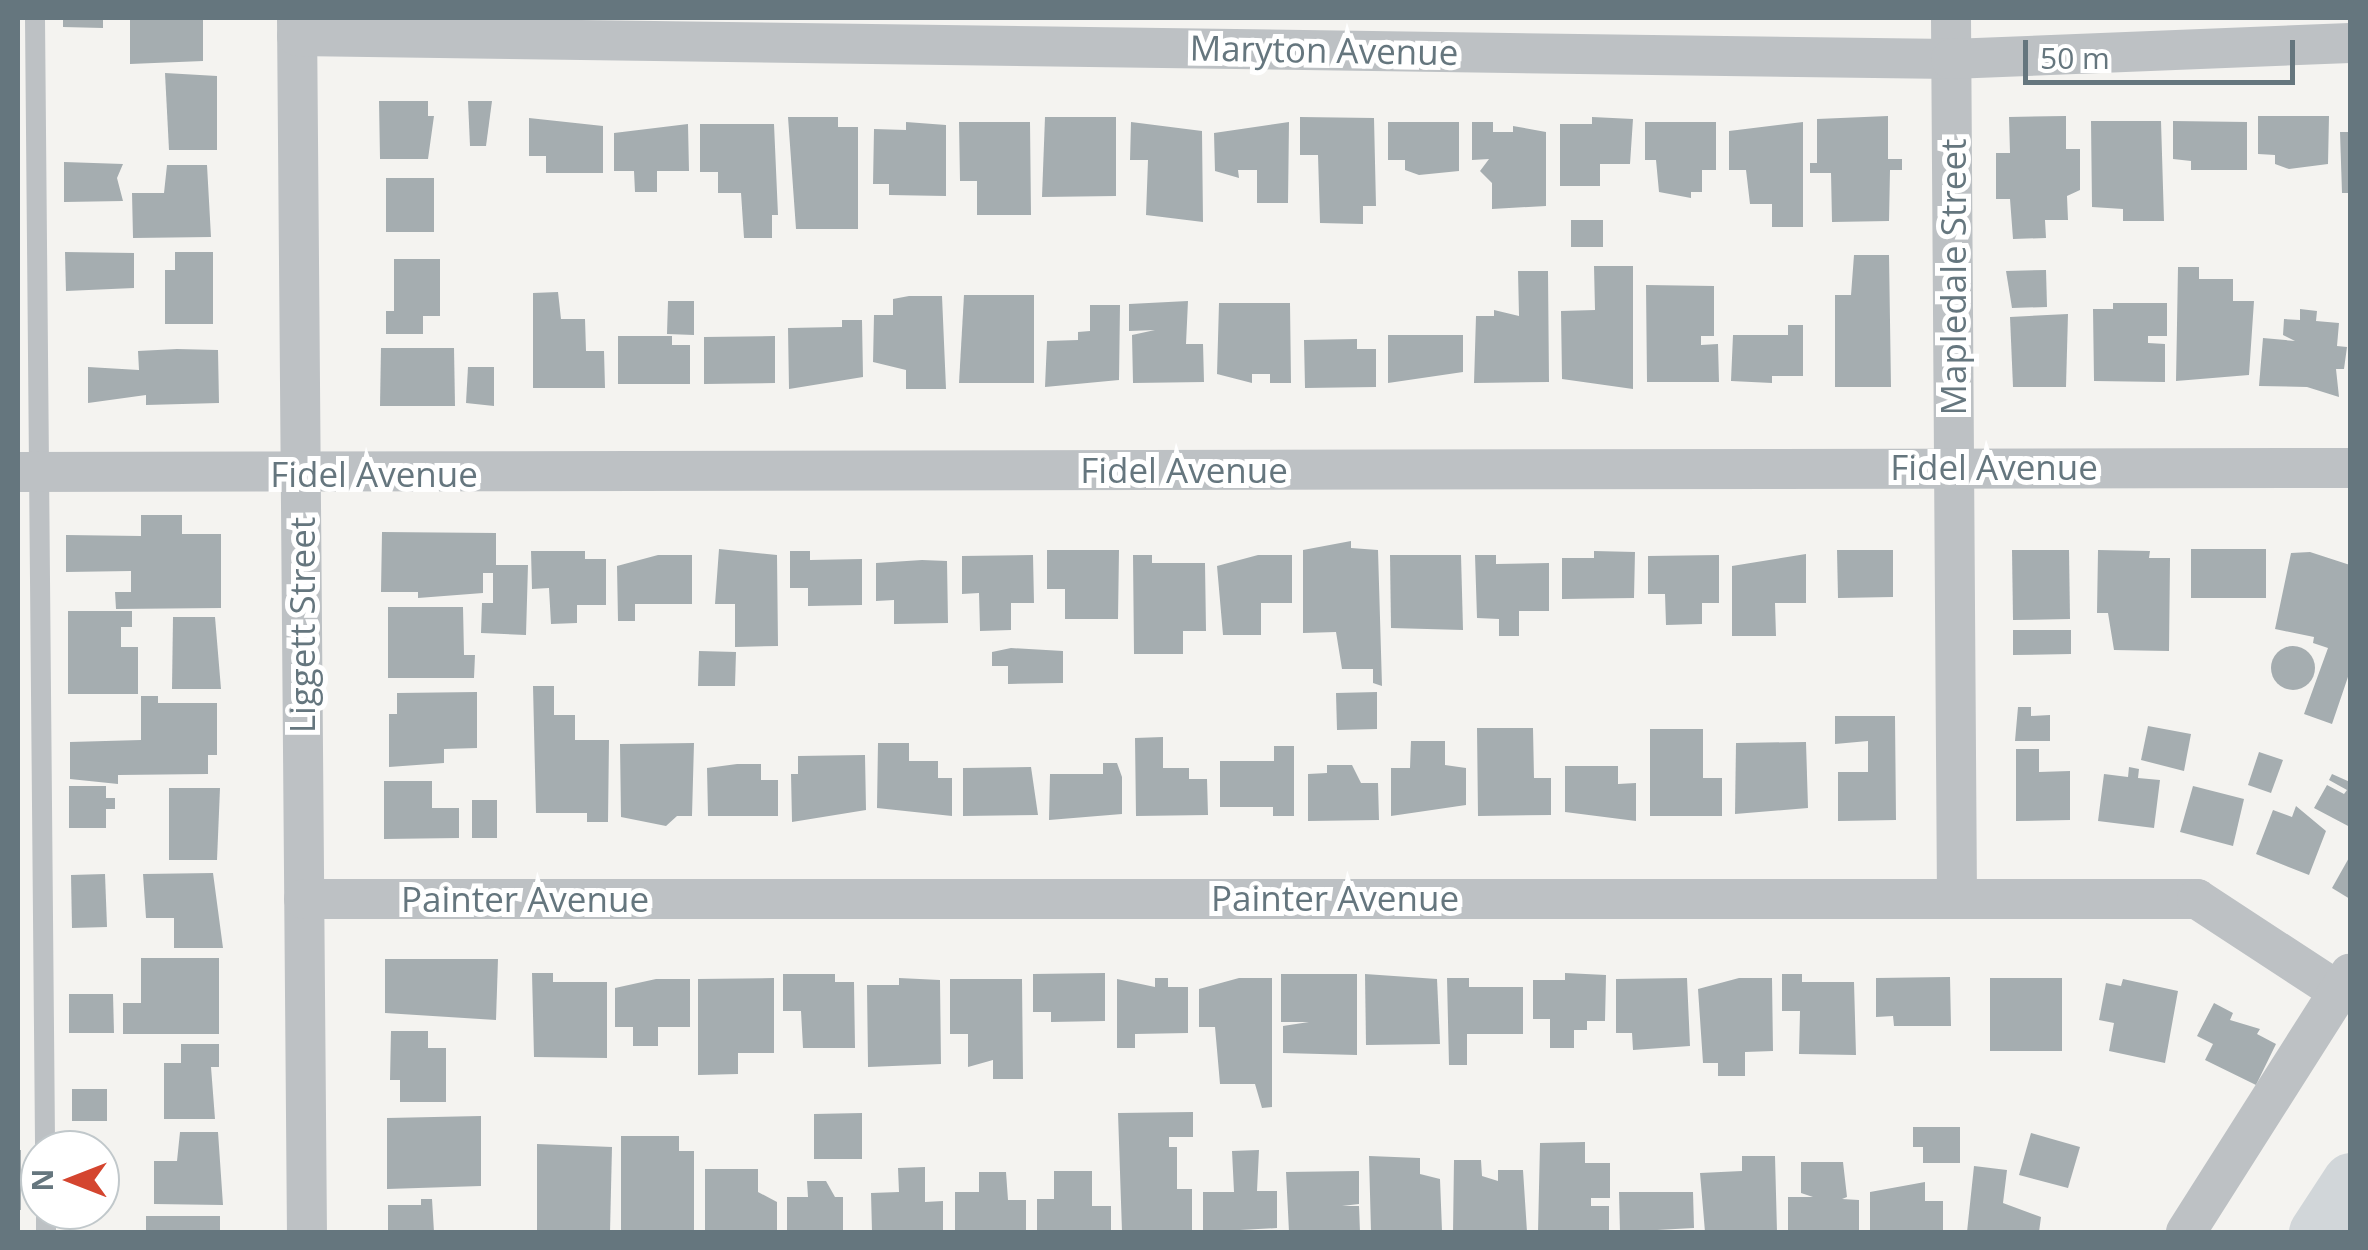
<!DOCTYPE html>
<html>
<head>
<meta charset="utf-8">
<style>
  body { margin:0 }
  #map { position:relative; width:2368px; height:1250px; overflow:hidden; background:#f4f3f0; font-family:"Open Sans",sans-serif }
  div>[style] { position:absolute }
  .building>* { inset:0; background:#a5adb0 }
  .round { border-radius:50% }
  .lane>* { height:20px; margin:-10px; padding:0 10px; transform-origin:10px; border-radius:10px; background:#bdc1c4 }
  .street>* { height:40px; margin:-20px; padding:0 20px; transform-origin:20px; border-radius:20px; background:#bdc1c4 }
  .highway>* { height:55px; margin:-27.5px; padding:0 27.5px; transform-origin:27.5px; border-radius:27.5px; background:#d1d6d9 }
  span { translate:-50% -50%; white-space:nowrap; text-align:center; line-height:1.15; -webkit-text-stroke:10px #fff; paint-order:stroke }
  .street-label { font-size:35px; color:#65767e }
  .frame { position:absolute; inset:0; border:20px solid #65767e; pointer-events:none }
  .north { position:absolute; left:20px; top:1130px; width:100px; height:100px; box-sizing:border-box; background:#fff; border:2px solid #c1c8cb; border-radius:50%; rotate:270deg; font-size:28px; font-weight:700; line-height:40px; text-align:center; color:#65767e }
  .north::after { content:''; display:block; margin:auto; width:35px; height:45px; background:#d4452f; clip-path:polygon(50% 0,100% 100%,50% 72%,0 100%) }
  .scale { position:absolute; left:2023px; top:40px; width:272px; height:45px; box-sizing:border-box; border:5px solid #65767e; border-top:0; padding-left:12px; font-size:30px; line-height:35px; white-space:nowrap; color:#65767e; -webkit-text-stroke:8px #fff; paint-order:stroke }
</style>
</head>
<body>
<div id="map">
  <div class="building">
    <i style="clip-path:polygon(63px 18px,103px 18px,103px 28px,63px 27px)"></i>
    <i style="clip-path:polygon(130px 18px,203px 18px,203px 61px,130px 64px)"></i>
    <i style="clip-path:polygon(165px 73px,217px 76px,217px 150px,169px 150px)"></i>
    <i style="clip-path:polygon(379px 101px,428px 101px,428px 116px,434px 116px,428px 159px,380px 159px)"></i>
    <i style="clip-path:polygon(468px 101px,492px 101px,486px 146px,470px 146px)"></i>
    <i style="clip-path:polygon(1888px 116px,1888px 159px,1902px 159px,1902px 170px,1890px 170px,1889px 221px,1832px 222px,1831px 173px,1810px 173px,1810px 163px,1817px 163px,1817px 119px)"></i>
    <i style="clip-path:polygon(2066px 116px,2066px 149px,2080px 149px,2080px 190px,2067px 196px,2068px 220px,2045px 220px,2046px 238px,2013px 239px,2010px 199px,1996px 199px,1996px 153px,2010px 153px,2009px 117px)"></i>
    <i style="clip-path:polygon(2258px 116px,2329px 116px,2328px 164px,2289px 169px,2275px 164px,2275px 155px,2258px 154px)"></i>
    <i style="clip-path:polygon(788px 117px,838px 117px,838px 127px,858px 127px,858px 229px,796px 229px)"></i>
    <i style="clip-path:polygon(1045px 117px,1116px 117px,1116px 196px,1042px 197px)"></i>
    <i style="clip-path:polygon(1300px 117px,1374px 118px,1376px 206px,1363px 206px,1363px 224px,1320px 223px,1318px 155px,1300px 155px)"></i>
    <i style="clip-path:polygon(1592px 117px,1633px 119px,1630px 164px,1600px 164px,1600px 186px,1560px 186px,1560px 124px,1592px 124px)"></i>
    <i style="clip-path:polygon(529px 118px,603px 126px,603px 173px,546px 173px,546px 156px,529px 156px)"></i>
    <i style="clip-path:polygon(2091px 121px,2161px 121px,2164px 221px,2123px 221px,2123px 209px,2092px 207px)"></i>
    <i style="clip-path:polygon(2173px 121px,2247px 122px,2247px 170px,2191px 170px,2191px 161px,2173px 159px)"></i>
    <i style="clip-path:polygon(906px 122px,946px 125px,946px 196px,889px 195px,889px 184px,873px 184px,874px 129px,906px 130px)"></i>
    <i style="clip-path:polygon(959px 122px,1030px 122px,1031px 215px,977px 215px,977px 181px,960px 181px)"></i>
    <i style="clip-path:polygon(1131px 122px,1202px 131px,1203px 222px,1146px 215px,1148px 160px,1130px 160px)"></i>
    <i style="clip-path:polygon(1289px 122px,1288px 203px,1257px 203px,1257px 170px,1238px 170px,1239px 178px,1215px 171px,1214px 133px)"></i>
    <i style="clip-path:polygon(1388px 122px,1459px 122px,1459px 171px,1419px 175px,1405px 170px,1405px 160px,1388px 160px)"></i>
    <i style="clip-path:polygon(1472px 122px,1493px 122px,1493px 132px,1513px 132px,1513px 126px,1546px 132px,1546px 206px,1492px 209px,1492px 183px,1480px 171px,1489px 159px,1472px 160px)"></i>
    <i style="clip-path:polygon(1645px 122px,1716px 122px,1716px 170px,1702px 170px,1702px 192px,1691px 192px,1691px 198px,1659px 192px,1656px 160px,1645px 160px)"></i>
    <i style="clip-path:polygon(1803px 122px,1803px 227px,1772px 227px,1772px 204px,1750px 204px,1746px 170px,1729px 170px,1729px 131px)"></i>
    <i style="clip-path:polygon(688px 124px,689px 171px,657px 171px,657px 192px,635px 192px,634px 171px,614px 171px,614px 133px)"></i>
    <i style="clip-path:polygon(700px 124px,774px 124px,778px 215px,772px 215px,772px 238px,744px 238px,741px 193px,718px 193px,718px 172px,700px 172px)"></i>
    <i style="clip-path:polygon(2340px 132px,2350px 132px,2350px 193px,2342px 193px)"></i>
    <i style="clip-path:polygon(64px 162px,123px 164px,117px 178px,123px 201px,64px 202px)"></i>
    <i style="clip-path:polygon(167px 165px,207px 165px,211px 237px,133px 238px,132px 193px,164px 193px)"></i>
    <i style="clip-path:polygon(386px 178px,434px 178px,434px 232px,386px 232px)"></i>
    <i style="clip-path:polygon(1571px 220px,1603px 220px,1603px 247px,1571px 247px)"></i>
    <i style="clip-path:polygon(65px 252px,134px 253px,134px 288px,66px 291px)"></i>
    <i style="clip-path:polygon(175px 252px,213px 252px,213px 324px,165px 324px,165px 270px,175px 270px)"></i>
    <i style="clip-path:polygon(1854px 255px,1889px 255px,1891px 387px,1835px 387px,1835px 295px,1851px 295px)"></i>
    <i style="clip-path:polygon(394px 259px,440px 259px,440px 316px,423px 316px,423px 334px,386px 334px,386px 311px,394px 311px)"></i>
    <i style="clip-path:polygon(1594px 266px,1633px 266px,1633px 389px,1562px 379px,1561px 311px,1595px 310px)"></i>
    <i style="clip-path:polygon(2178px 267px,2199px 267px,2199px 279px,2233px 279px,2233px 301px,2254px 301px,2249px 375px,2176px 381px)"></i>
    <i style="clip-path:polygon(2046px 270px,2047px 307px,2012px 308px,2006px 271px)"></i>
    <i style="clip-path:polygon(1518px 271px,1548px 271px,1549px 382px,1474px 383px,1476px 316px,1494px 316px,1494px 310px,1519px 316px)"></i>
    <i style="clip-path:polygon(1646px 285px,1714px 286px,1714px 336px,1701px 336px,1701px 345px,1718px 344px,1719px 382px,1647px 382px)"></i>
    <i style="clip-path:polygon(558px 292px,561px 319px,585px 319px,586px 351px,604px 351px,605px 388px,533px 388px,533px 293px)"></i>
    <i style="clip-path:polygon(964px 295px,1034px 295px,1034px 383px,959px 383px)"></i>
    <i style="clip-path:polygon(909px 296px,942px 296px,946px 389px,906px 389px,906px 370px,873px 362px,874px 315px,893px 315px,893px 299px)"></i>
    <i style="clip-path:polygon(668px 301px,694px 301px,694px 335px,667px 334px)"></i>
    <i style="clip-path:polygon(1188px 301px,1186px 344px,1203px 344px,1204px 382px,1133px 383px,1132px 335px,1155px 330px,1129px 331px,1129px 304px)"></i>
    <i style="clip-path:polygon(1219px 303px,1290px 303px,1291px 383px,1270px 383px,1270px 374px,1252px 374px,1252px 383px,1217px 374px)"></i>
    <i style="clip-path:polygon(2113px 303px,2167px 303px,2167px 336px,2148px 336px,2148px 343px,2165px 344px,2165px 382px,2094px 381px,2093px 309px,2113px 309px)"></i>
    <i style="clip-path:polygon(1090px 305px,1120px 305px,1119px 380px,1045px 387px,1047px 341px,1078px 340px,1078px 332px,1090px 331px)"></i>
    <i style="clip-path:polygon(2300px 309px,2317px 311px,2316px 321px,2339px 323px,2337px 346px,2347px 347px,2344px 369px,2336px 369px,2339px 397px,2307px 387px,2259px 386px,2263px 338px,2295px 341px,2283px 335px,2284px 319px,2300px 320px)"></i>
    <i style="clip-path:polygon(2068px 314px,2066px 387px,2013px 387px,2010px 317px)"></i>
    <i style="clip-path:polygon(842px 320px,862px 320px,863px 377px,789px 389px,788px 328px,842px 327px)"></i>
    <i style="clip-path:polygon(1788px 325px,1803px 325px,1803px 376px,1772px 376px,1772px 383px,1731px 381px,1733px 335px,1788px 335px)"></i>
    <i style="clip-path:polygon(1388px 335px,1463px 335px,1463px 372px,1388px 383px)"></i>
    <i style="clip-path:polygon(618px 336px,672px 336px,672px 345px,690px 345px,690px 384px,618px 384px)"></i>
    <i style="clip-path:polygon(775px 336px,775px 383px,704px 384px,704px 337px)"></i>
    <i style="clip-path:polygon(1357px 339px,1357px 349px,1376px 349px,1376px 387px,1305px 388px,1304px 340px)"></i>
    <i style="clip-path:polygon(381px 348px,454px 348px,455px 406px,380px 406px)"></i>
    <i style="clip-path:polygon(177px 349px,218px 350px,219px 403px,146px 405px,146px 395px,88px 403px,88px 367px,139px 370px,138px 351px)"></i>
    <i style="clip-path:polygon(468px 367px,494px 367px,494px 406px,466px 403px)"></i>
    <i style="clip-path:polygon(141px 515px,182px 515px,182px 534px,221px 534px,221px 608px,116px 609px,115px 592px,131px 592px,131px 571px,66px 572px,66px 535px,141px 536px)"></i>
    <i style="clip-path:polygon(382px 532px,496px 533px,496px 565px,528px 565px,526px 635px,481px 633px,482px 603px,493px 603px,493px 573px,483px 573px,483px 593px,418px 598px,418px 592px,381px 592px)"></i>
    <i style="clip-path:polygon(1351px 541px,1351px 548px,1378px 550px,1382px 686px,1373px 683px,1373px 669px,1342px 669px,1336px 632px,1303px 633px,1303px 550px)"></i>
    <i style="clip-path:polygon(719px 549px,777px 555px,778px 646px,735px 647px,735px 604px,715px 604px)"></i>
    <i style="clip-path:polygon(2191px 549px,2266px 549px,2266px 598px,2191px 598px)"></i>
    <i style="clip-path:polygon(1047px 550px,1119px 550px,1118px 619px,1065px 619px,1065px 589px,1047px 589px)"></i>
    <i style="clip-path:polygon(1837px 550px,1893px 550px,1893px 597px,1838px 598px)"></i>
    <i style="clip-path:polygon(2012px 550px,2069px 550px,2070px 619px,2013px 620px)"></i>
    <i style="clip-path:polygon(2098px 550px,2150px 551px,2149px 558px,2170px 558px,2169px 651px,2114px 650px,2108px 613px,2097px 613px)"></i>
    <i style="clip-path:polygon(531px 551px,585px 551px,585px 559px,606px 559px,606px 605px,577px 605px,577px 623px,551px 624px,549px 588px,532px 589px)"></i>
    <i style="clip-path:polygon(790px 551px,810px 551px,810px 560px,862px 559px,862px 605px,808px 606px,808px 588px,790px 588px)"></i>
    <i style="clip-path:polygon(1594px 551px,1635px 552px,1634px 598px,1562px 599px,1562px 558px,1594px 558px)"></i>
    <i style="clip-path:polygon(2310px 552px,2350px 565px,2350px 671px,2332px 724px,2304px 714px,2328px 648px,2313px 643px,2314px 637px,2275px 629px,2291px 553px)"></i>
    <i style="clip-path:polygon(1806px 554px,1806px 603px,1775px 603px,1776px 636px,1732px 636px,1732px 566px)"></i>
    <i style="clip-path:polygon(658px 555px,692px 555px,692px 604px,635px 604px,635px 621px,618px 621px,617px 566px)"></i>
    <i style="clip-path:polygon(1033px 555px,1034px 603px,1011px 603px,1011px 630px,980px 631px,979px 593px,962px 594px,962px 556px)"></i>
    <i style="clip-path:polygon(1133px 555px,1152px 555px,1152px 563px,1205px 563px,1206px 631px,1183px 631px,1183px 654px,1134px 654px)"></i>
    <i style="clip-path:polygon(1258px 555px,1292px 555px,1292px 603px,1261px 603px,1261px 635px,1223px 635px,1217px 566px)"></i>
    <i style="clip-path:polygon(1390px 555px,1461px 555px,1463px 630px,1391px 628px)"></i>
    <i style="clip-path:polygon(1475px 555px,1496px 555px,1496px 564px,1549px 563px,1549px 611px,1519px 611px,1519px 636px,1499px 636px,1499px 619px,1477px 618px)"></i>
    <i style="clip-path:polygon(1719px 555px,1719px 603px,1702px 603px,1702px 624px,1666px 625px,1665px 594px,1648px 594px,1648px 556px)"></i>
    <i style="clip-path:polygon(922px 560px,947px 561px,948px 623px,894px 624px,894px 600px,876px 601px,876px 563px)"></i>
    <i style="clip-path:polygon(388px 607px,463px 607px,464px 655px,475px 655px,474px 678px,388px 678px)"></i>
    <i style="clip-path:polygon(68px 611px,132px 611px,132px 627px,121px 627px,121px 647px,138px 647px,138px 694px,68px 694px)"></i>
    <i style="clip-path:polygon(173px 617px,215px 617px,221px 689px,172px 689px)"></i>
    <i style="clip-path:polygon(2013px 630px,2071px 630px,2071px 654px,2013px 655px)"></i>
    <i class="round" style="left:2271px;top:646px;width:44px;height:44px"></i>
    <i style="clip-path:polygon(1011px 648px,1063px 651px,1063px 683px,1008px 684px,1008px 666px,992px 666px,992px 652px)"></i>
    <i style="clip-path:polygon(699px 651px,736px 652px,735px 686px,698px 686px)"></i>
    <i style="clip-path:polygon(533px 686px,554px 686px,554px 715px,575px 715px,575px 740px,609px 740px,608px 822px,587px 822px,587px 813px,536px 813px)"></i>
    <i style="clip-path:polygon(477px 692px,477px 748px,444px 749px,444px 763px,389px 767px,389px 714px,397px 714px,397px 693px)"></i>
    <i style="clip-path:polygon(1377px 692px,1377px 729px,1337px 730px,1336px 693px)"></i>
    <i style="clip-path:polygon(141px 696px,158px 696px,158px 703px,217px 703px,217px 755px,208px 755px,208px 774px,118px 775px,118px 784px,70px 779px,70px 742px,141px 740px)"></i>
    <i style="clip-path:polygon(2018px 707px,2031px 707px,2031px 716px,2050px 715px,2050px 741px,2015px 741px)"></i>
    <i style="clip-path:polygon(1835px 716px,1895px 716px,1896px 820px,1838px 821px,1838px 772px,1868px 772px,1868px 741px,1835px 744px)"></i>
    <i style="clip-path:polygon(2148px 726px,2191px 734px,2184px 771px,2141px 760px)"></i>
    <i style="clip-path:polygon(1477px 728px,1533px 728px,1534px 778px,1551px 778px,1551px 815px,1478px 816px)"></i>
    <i style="clip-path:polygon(1650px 729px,1703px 729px,1703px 778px,1722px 778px,1722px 816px,1650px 816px)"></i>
    <i style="clip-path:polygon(1163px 737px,1163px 768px,1189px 768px,1189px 779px,1207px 779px,1208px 815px,1136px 816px,1135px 738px)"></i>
    <i style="clip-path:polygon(1411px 741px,1445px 741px,1445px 765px,1466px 768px,1466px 805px,1391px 816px,1391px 768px,1410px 768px)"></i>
    <i style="clip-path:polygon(1806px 742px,1808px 808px,1735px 814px,1736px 743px)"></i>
    <i style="clip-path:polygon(694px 743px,692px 816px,677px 816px,666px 826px,621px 817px,620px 744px)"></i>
    <i style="clip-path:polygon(878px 743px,909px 743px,909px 761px,938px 761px,938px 778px,952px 778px,952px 816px,877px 808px)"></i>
    <i style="clip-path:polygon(1274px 746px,1294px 746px,1294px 816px,1273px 816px,1273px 807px,1220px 807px,1220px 761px,1274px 761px)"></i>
    <i style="clip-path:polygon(2016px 749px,2039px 749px,2039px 772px,2070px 771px,2070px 820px,2016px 821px)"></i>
    <i style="clip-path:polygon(2259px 752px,2283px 760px,2271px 793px,2248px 785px)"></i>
    <i style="clip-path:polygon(865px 755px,866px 810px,792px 822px,791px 774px,798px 774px,798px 756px)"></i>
    <i style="clip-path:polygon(1103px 763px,1117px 763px,1122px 777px,1122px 814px,1049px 820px,1050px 774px,1103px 774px)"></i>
    <i style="clip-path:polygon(737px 764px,761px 764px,761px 780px,778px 780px,778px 816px,708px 816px,707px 768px)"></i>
    <i style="clip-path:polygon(1327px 765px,1352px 765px,1361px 783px,1378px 783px,1379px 820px,1308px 821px,1308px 774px,1327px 773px)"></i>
    <i style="clip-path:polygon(1565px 766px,1618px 766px,1618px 784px,1636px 783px,1636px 821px,1565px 812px)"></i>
    <i style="clip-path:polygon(1031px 767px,1038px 815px,963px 816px,963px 768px)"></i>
    <i style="clip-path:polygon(2129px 767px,2139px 769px,2138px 778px,2160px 780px,2154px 828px,2098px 821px,2104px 774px,2128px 777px)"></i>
    <i style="clip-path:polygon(2332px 774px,2350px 782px,2350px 827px,2314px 808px,2327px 785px,2344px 794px,2347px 790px,2329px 780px)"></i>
    <i style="clip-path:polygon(384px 781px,432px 781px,432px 808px,459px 808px,459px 838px,384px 839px)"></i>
    <i style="clip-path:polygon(69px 786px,106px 786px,106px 798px,115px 798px,115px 809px,106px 809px,106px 828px,69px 828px)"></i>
    <i style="clip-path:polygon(2193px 786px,2244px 799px,2233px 846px,2180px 832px)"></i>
    <i style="clip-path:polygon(169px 788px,220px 788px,217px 860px,169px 860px)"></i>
    <i style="clip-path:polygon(472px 800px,497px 800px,497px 838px,472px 838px)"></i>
    <i style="clip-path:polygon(2296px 806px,2326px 831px,2309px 875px,2256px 854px,2273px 810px,2292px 817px)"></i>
    <i style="clip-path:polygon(2350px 856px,2350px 899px,2332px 888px)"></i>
    <i style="clip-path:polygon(213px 873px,223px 948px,174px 948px,174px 918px,146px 918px,143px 874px)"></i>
    <i style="clip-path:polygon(105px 874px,107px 927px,72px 928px,71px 875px)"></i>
    <i style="clip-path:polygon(141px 958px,219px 958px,219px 1034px,123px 1034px,123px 1003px,141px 1003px)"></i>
    <i style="clip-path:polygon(385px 959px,498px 959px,496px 1020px,385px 1013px)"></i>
    <i style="clip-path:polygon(532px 973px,553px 973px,553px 982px,607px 982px,607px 1058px,534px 1057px)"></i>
    <i style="clip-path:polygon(1105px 973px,1105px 1021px,1051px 1022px,1051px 1012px,1033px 1012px,1033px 974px)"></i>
    <i style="clip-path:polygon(1565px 973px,1606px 975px,1605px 1021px,1587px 1021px,1587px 1030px,1574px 1030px,1574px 1048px,1550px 1048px,1550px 1019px,1533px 1019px,1533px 980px,1565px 980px)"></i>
    <i style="clip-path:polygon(783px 974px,835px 974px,835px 982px,854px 982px,855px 1048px,803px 1048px,801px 1011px,783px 1011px)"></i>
    <i style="clip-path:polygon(1281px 974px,1357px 974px,1357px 1055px,1283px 1053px,1283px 1026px,1309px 1022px,1281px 1022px)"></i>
    <i style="clip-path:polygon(1365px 974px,1437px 979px,1440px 1044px,1366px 1045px)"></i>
    <i style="clip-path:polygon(1782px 974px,1802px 974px,1802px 982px,1854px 982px,1856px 1055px,1799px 1054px,1800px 1011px,1782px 1011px)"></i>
    <i style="clip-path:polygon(1950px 977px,1951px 1026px,1894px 1026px,1893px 1016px,1876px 1017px,1876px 978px)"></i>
    <i style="clip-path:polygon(774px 978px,774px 1053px,738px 1053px,738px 1074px,698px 1075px,698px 979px)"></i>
    <i style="clip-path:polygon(899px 978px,940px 980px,941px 1064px,868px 1067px,867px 985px,899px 985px)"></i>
    <i style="clip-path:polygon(1155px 978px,1168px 978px,1168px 987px,1188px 987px,1188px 1033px,1135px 1034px,1135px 1048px,1117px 1048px,1117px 979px,1155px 987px)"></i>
    <i style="clip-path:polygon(1239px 978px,1272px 978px,1272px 1107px,1262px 1108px,1255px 1084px,1220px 1084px,1215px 1027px,1199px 1027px,1199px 989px)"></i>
    <i style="clip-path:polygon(1447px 978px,1469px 978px,1469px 987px,1523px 987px,1523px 1034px,1467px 1034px,1467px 1065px,1449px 1065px)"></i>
    <i style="clip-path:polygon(1687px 978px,1690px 1046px,1633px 1050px,1632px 1033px,1616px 1033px,1616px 979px)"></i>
    <i style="clip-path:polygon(1739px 978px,1772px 978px,1773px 1051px,1745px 1052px,1745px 1076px,1718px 1076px,1718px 1063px,1703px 1063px,1698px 989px)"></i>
    <i style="clip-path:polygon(1990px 978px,2062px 978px,2062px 1051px,1990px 1051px)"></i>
    <i style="clip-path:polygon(656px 979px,690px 979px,690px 1027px,658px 1027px,658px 1046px,633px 1046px,633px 1027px,615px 1027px,615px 988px)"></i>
    <i style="clip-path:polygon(950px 979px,1022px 979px,1023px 1079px,993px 1079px,993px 1060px,968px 1067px,968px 1034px,950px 1034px)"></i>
    <i style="clip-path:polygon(2123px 979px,2178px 991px,2165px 1063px,2109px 1051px,2114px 1023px,2099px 1020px,2106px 983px,2121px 986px)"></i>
    <i style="clip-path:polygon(69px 994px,113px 994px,114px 1033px,69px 1033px)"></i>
    <i style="clip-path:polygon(2214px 1003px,2233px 1013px,2230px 1020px,2260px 1029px,2257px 1034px,2276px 1044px,2256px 1085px,2205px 1060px,2213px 1044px,2197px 1036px)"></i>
    <i style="clip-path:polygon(391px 1031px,428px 1031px,428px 1048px,446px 1048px,446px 1102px,400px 1102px,400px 1080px,390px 1080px)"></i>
    <i style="clip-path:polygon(181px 1044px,219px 1044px,219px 1067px,211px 1067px,215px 1119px,164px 1119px,164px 1063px,181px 1063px)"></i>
    <i style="clip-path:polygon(72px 1089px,107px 1089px,107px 1121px,72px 1121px)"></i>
    <i style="clip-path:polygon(1193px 1112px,1193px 1137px,1169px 1137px,1169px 1147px,1177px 1147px,1177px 1189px,1192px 1189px,1192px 1232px,1122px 1232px,1118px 1113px)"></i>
    <i style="clip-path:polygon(862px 1113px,862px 1159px,814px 1159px,814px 1114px)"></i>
    <i style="clip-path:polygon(481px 1116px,481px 1186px,387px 1189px,387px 1118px)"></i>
    <i style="clip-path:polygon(1913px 1127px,1960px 1127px,1960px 1163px,1923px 1163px,1923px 1147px,1913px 1147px)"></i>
    <i style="clip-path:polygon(180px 1132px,218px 1132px,223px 1205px,154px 1204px,154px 1161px,177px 1161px)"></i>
    <i style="clip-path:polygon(2031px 1133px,2080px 1147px,2068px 1188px,2019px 1175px)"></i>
    <i style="clip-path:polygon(621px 1136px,679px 1136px,679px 1151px,694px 1151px,694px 1232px,621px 1232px)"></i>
    <i style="clip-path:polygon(1585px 1142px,1585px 1163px,1610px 1163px,1610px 1198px,1591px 1198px,1591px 1206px,1609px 1206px,1609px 1232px,1538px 1232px,1540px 1143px)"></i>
    <i style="clip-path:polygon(537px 1144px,612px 1147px,610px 1232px,537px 1232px)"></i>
    <i style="clip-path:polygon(18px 1150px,21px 1150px,21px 1210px,18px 1210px)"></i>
    <i style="clip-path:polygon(1259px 1150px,1257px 1191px,1277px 1191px,1277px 1228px,1203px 1232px,1203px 1192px,1234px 1192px,1232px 1151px)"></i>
    <i style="clip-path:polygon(1369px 1156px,1420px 1158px,1420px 1174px,1440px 1179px,1442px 1231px,1371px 1232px)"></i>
    <i style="clip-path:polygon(1742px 1156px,1775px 1156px,1777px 1232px,1705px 1232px,1700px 1173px,1742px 1171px)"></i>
    <i style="clip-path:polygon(1454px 1160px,1481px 1160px,1482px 1176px,1498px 1181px,1498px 1170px,1523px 1170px,1527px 1232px,1453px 1232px)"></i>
    <i style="clip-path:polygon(1801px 1162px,1843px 1162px,1847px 1197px,1842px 1199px,1859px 1200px,1859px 1232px,1788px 1232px,1788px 1197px,1813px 1197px,1801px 1193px)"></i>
    <i style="clip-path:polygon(1974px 1166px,2007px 1170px,2003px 1203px,2041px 1217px,2039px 1232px,1967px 1232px)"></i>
    <i style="clip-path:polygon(925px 1167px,925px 1202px,943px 1201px,943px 1232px,872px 1232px,871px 1193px,899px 1192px,898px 1168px)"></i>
    <i style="clip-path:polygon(705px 1169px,758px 1169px,758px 1192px,777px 1202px,777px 1232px,705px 1232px)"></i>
    <i style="clip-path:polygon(1054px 1171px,1092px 1171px,1092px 1206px,1111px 1206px,1111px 1232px,1037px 1232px,1037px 1199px,1054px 1199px)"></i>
    <i style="clip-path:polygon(1359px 1171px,1359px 1204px,1342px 1206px,1359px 1206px,1360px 1232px,1289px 1232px,1286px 1172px)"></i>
    <i style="clip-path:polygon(979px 1172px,1006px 1172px,1008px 1200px,1026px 1200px,1026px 1231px,955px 1232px,955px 1192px,979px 1192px)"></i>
    <i style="clip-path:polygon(100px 1174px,109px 1174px,108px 1209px,100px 1209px)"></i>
    <i style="clip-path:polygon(807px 1181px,826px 1181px,835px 1197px,843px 1197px,843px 1232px,787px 1232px,787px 1197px,808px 1197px)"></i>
    <i style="clip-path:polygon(1925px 1182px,1925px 1201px,1943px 1201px,1943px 1232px,1870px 1232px,1870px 1192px)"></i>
    <i style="clip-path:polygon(1619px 1192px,1693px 1192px,1694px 1228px,1620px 1232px)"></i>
    <i style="clip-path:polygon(421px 1199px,432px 1199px,434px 1232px,388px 1232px,388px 1205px,421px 1205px)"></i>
    <i style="clip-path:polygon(146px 1216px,220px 1216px,220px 1232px,146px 1232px)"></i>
  </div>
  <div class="lane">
    <i style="left:35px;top:18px;width:1132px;rotate:89.49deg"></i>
    <i style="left:46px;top:1210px;width:22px;rotate:90deg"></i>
  </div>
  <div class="street">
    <i style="left:297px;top:18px;width:1214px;rotate:89.53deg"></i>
    <i style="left:1951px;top:18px;width:879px;rotate:89.61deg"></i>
    <i style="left:297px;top:36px;width:1654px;rotate:0.8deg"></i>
    <i style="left:1951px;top:59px;width:399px;rotate:-2.3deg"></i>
    <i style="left:18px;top:472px;width:2332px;rotate:-0.1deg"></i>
    <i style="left:304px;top:899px;width:1893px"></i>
    <i style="left:2197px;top:899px;width:170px;rotate:33.2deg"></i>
    <i style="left:2186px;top:1232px;width:306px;rotate:-57.6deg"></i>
  </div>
  <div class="highway">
    <i style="left:2316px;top:1232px;width:62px;rotate:-56.8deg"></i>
  </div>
  <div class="street-label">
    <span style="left:1324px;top:50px;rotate:1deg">Maryton Avenue</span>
    <span style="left:1953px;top:277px;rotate:-90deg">Mapledale Street</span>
    <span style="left:1994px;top:467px">Fidel Avenue</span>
    <span style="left:1184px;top:470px">Fidel Avenue</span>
    <span style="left:374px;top:474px">Fidel Avenue</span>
    <span style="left:302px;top:625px;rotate:-90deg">Liggett Street</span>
    <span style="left:1335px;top:898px">Painter Avenue</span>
    <span style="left:525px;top:899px">Painter Avenue</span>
  </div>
  <div class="frame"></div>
  <div class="north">N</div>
  <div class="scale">50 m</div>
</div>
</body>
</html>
